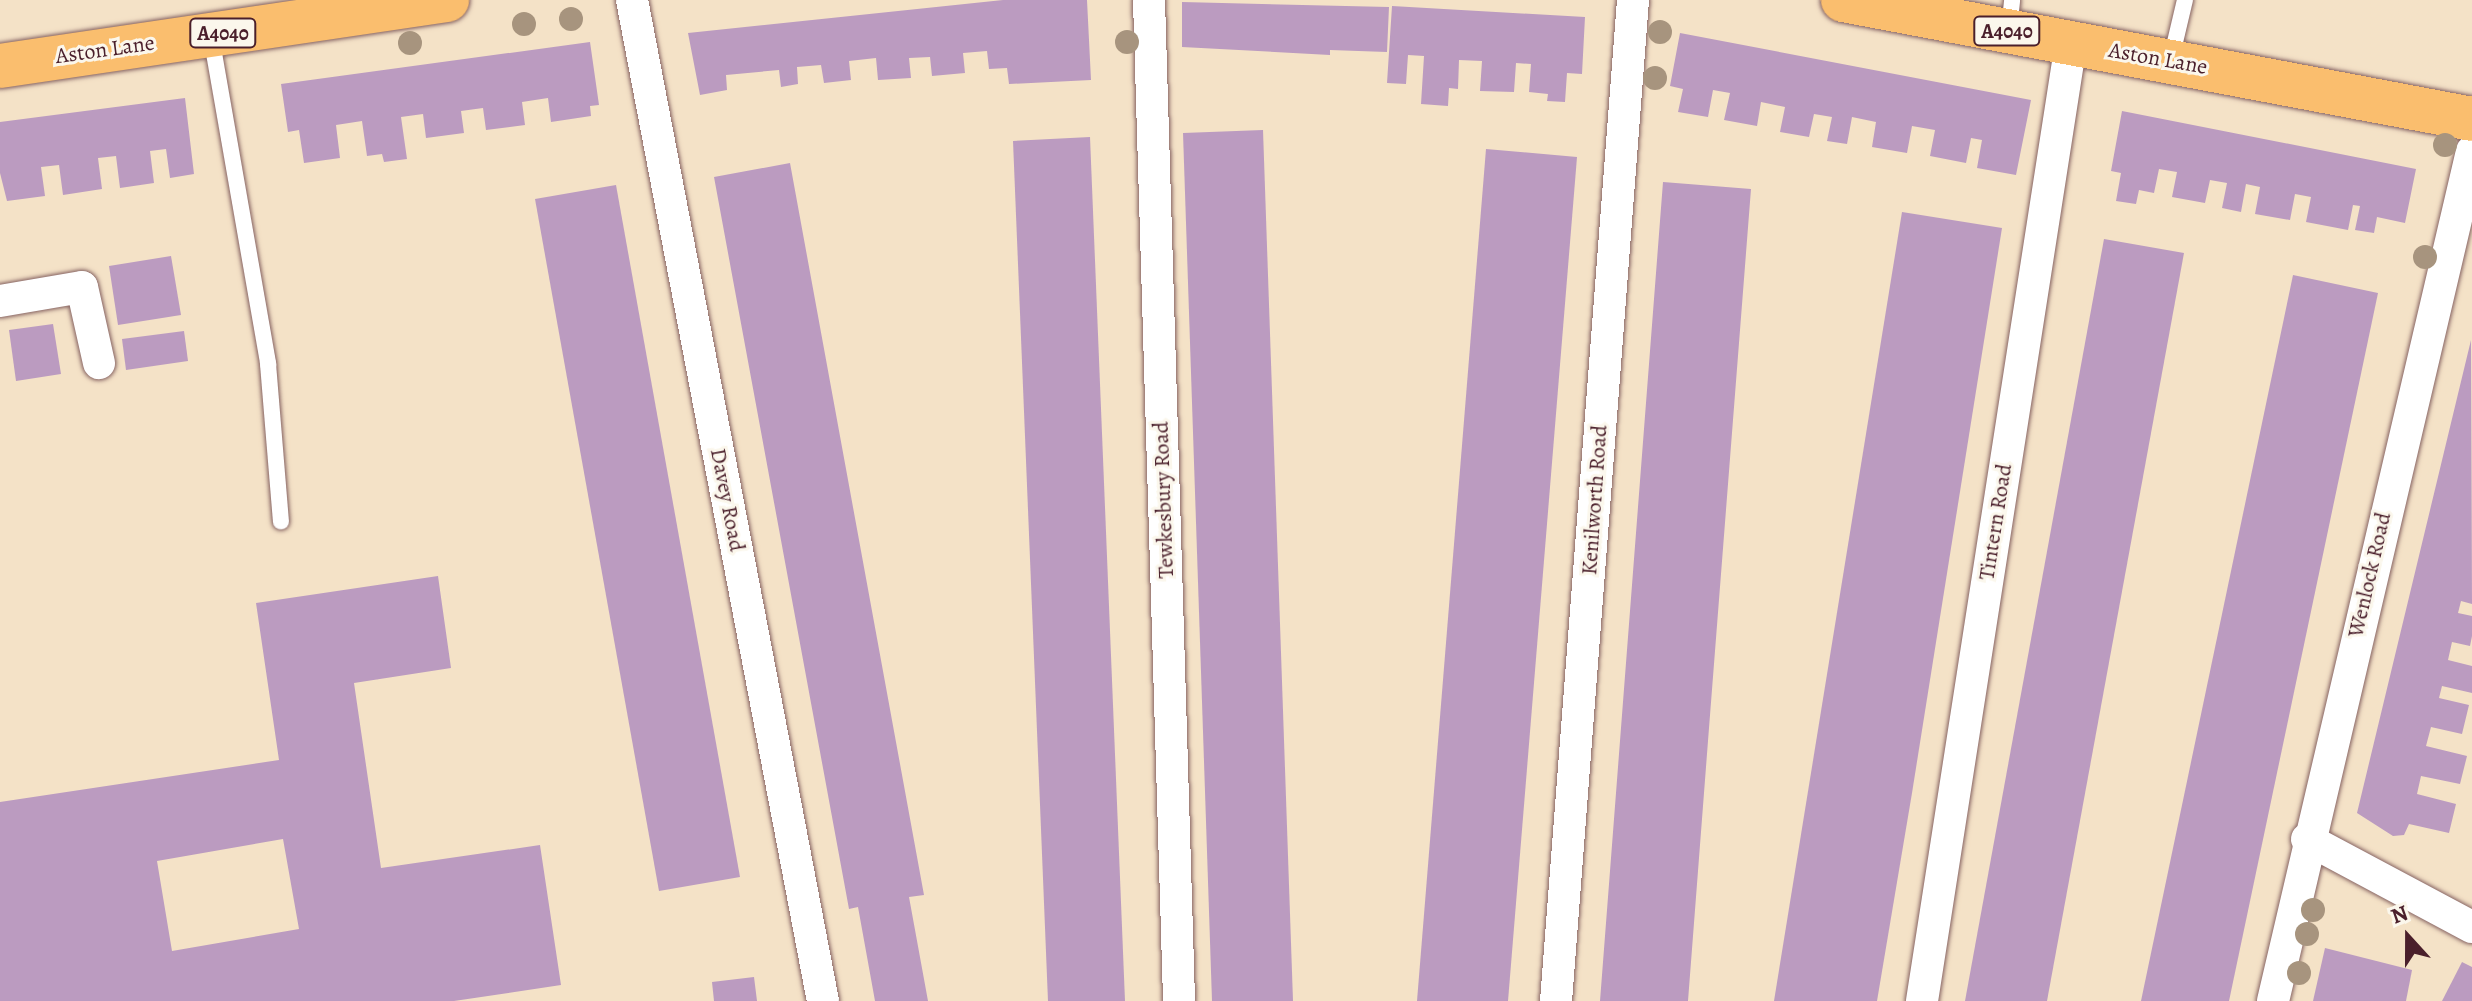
<!DOCTYPE html>
<html>
<head>
<meta charset="utf-8">
<style>
  body { margin:0 }
  #map { position:relative; width:2472px; height:1001px; overflow:hidden; background:#f4e2c7; font-family:Alegreya,serif }
  div>[style] { position:absolute }
  .building>* { inset:0; background:#bb9bc0 }
  .roads { filter:drop-shadow(0 0 2px #866362) drop-shadow(0 0 2px #866362) }
  .service>* { height:16px; margin:-8px; padding:0 8px; transform-origin:8px; border-radius:8px; background:#fff }
  .minor>* { height:32px; margin:-16px; padding:0 16px; transform-origin:16px; border-radius:16px; background:#fff }
  .primary>* { height:44px; margin:-22px; padding:0 22px; transform-origin:22px; border-radius:22px; background:#fabe6e }
  .trees>* { width:24px; height:24px; margin:-12px; border-radius:50%; background:#a7947e }
  span { translate:-50% -50%; white-space:nowrap; text-align:center; line-height:1.15; -webkit-text-stroke:6px #fbf7ec; paint-order:stroke }
  .shield-label span { padding:2px 6px; background:#fbf7ec; border:2px solid; border-radius:6px; -webkit-text-stroke-width:0 }
  .shield-label { font-size:20px; color:#4a1f2b; font-weight:700 }
  .street-label { font-size:22px; color:#4a1f2b }
  .north { position:absolute; left:2368px; top:897px; width:80px; height:80px; -webkit-text-stroke:6px #fbf7ec; paint-order:stroke; rotate:339deg; font-size:22px; font-weight:700; line-height:32px; text-align:center; color:#4a1f2b }
  .north::after { content:''; display:block; margin:auto; width:28px; height:36px; background:#4a1f2b; clip-path:polygon(50% 0,100% 100%,50% 72%,0 100%) }
</style>
</head>
<body>
<div id="map">
  <div class="building">
    <i style="clip-path:polygon(1003px 0,1087px 0,1091px 80px,1009px 84px,1007px 68px,989px 69px,987px 51px,963px 53px,965px 73px,932px 76px,930px 57px,909px 58px,911px 78px,878px 80px,876px 58px,849px 61px,851px 80px,824px 83px,821px 65px,797px 67px,798px 84px,781px 87px,779px 70px,726px 75px,727px 90px,700px 95px,688px 33px)"></i>
    <i style="clip-path:polygon(1182px 2px,1389px 7px,1387px 52px,1330px 50px,1330px 55px,1182px 47px)"></i>
    <i style="clip-path:polygon(1392px 6px,1585px 17px,1582px 74px,1567px 73px,1565px 102px,1547px 101px,1548px 94px,1529px 92px,1531px 64px,1516px 63px,1514px 92px,1480px 91px,1482px 61px,1459px 60px,1458px 89px,1449px 88px,1448px 106px,1421px 104px,1424px 56px,1408px 55px,1406px 84px,1387px 83px)"></i>
    <i style="clip-path:polygon(1680px 33px,2031px 100px,2016px 175px,1977px 168px,1982px 140px,1971px 138px,1966px 163px,1930px 156px,1935px 130px,1912px 126px,1907px 153px,1872px 147px,1876px 122px,1852px 117px,1847px 144px,1827px 141px,1832px 117px,1814px 114px,1809px 137px,1780px 132px,1785px 107px,1761px 102px,1757px 126px,1724px 120px,1730px 93px,1713px 90px,1708px 117px,1678px 112px,1683px 89px,1670px 86px)"></i>
    <i style="clip-path:polygon(590px 42px,599px 105px,590px 106px,591px 116px,551px 122px,548px 98px,522px 102px,525px 125px,486px 130px,483px 108px,461px 111px,464px 133px,426px 138px,423px 114px,401px 117px,407px 159px,384px 162px,382px 154px,367px 156px,362px 121px,336px 125px,340px 158px,304px 163px,299px 130px,288px 132px,281px 84px)"></i>
    <i style="clip-path:polygon(185px 98px,194px 174px,170px 178px,166px 149px,150px 151px,154px 183px,120px 188px,116px 156px,98px 158px,102px 189px,63px 195px,59px 165px,41px 167px,45px 196px,7px 201px,0 173px,0 122px)"></i>
    <i style="clip-path:polygon(2122px 111px,2416px 169px,2405px 223px,2377px 217px,2374px 233px,2355px 230px,2360px 206px,2353px 205px,2348px 230px,2306px 222px,2311px 197px,2295px 194px,2290px 220px,2255px 214px,2260px 187px,2246px 184px,2241px 212px,2222px 208px,2227px 183px,2210px 180px,2205px 203px,2172px 197px,2177px 172px,2159px 169px,2154px 193px,2139px 190px,2136px 204px,2116px 201px,2121px 173px,2111px 171px)"></i>
    <i style="clip-path:polygon(1263px 130px,1293px 1001px,1212px 1001px,1183px 133px)"></i>
    <i style="clip-path:polygon(1090px 137px,1125px 1001px,1048px 1001px,1013px 141px)"></i>
    <i style="clip-path:polygon(1486px 149px,1577px 157px,1508px 1001px,1417px 1001px)"></i>
    <i style="clip-path:polygon(790px 163px,924px 895px,909px 897px,928px 1001px,875px 1001px,858px 907px,849px 909px,714px 177px)"></i>
    <i style="clip-path:polygon(1663px 182px,1751px 189px,1709px 728px,1688px 1001px,1600px 1001px)"></i>
    <i style="clip-path:polygon(616px 185px,740px 877px,659px 891px,535px 199px)"></i>
    <i style="clip-path:polygon(1902px 212px,2002px 228px,1912px 793px,1877px 1001px,1774px 1001px)"></i>
    <i style="clip-path:polygon(2104px 239px,2184px 253px,2047px 1001px,1965px 1001px)"></i>
    <i style="clip-path:polygon(171px 256px,181px 315px,118px 325px,109px 266px)"></i>
    <i style="clip-path:polygon(2293px 275px,2378px 293px,2229px 1001px,2141px 1001px)"></i>
    <i style="clip-path:polygon(53px 324px,61px 374px,16px 381px,9px 330px)"></i>
    <i style="clip-path:polygon(184px 331px,188px 361px,126px 370px,122px 339px)"></i>
    <i style="clip-path:polygon(2471px 340px,2472px 604px,2461px 601px,2458px 613px,2472px 616px,2472px 636px,2470px 646px,2452px 642px,2448px 660px,2472px 666px,2472px 693px,2442px 686px,2439px 698px,2469px 705px,2462px 734px,2431px 727px,2426px 746px,2467px 756px,2460px 784px,2421px 776px,2417px 794px,2456px 804px,2449px 833px,2409px 824px,2404px 835px,2393px 836px,2357px 813px)"></i>
    <i style="clip-path:polygon(evenodd,438px 576px,451px 668px,354px 683px,381px 868px,540px 845px,561px 985px,454px 1001px,0 1001px,0 802px,279px 760px,256px 603px,438px 576px,283px 839px,299px 929px,172px 951px,157px 861px,283px 839px)"></i>
    <i style="clip-path:polygon(2325px 948px,2412px 970px,2406px 1001px,2313px 1001px)"></i>
    <i style="clip-path:polygon(2462px 962px,2472px 967px,2472px 1001px,2442px 1001px)"></i>
    <i style="clip-path:polygon(754px 977px,757px 1001px,714px 1001px,712px 982px)"></i>
  </div>
  <div class="roads">
    <div class="service">
      <i style="left:2009px;top:30px;width:30px;rotate:-84deg"></i>
      <i style="left:211px;top:36px;width:333px;rotate:80.1deg"></i>
      <i style="left:268px;top:364px;width:158px;rotate:85.3deg"></i>
      <i style="left:2171px;top:59px;width:61px;rotate:-76.7deg"></i>
    </div>
    <div class="minor">
      <i style="left:632px;top:0;width:1019px;rotate:79.2deg"></i>
      <i style="left:1149px;top:0;width:1001px;rotate:88.28deg"></i>
      <i style="left:0;top:301px;width:83px;rotate:-9.7deg"></i>
      <i style="left:82px;top:287px;width:78px;rotate:77.4deg"></i>
      <i style="left:2307px;top:839px;width:187px;rotate:28.1deg"></i>
      <i style="left:1556px;top:1001px;width:1004px;rotate:-85.6deg"></i>
      <i style="left:1922px;top:1001px;width:970px;rotate:-81.16deg"></i>
      <i style="left:2273px;top:1001px;width:873px;rotate:-76.82deg"></i>
    </div>
    <div class="primary">
      <i style="left:1843px;top:0;width:640px;rotate:10.71deg"></i>
      <i style="left:0;top:66px;width:452px;rotate:-8.4deg"></i>
    </div>
  </div>
  <div class="trees">
    <i style="left:571px;top:19px"></i>
    <i style="left:524px;top:24px"></i>
    <i style="left:1660px;top:32px"></i>
    <i style="left:1127px;top:42px"></i>
    <i style="left:410px;top:43px"></i>
    <i style="left:1655px;top:78px"></i>
    <i style="left:2445px;top:145px"></i>
    <i style="left:2425px;top:257px"></i>
    <i style="left:2313px;top:910px"></i>
    <i style="left:2307px;top:934px"></i>
    <i style="left:2299px;top:973px"></i>
  </div>
  <div class="shield-label">
    <span style="left:2007px;top:31px">A4040</span>
    <span style="left:223px;top:33px">A4040</span>
  </div>
  <div class="street-label">
    <span style="left:105px;top:50px;rotate:-8deg">Aston Lane</span>
    <span style="left:2158px;top:59px;rotate:10deg">Aston Lane</span>
    <span style="left:727px;top:500px;rotate:79deg">Davey Road</span>
    <span style="left:1164px;top:500px;rotate:-92deg">Tewkesbury Road</span>
    <span style="left:1595px;top:500px;rotate:-86deg">Kenilworth Road</span>
    <span style="left:1996px;top:522px;rotate:-81deg">Tintern Road</span>
    <span style="left:2370px;top:575px;rotate:-77deg">Wenlock Road</span>
  </div>
  <div class="north">N</div>
</div>
</body>
</html>
